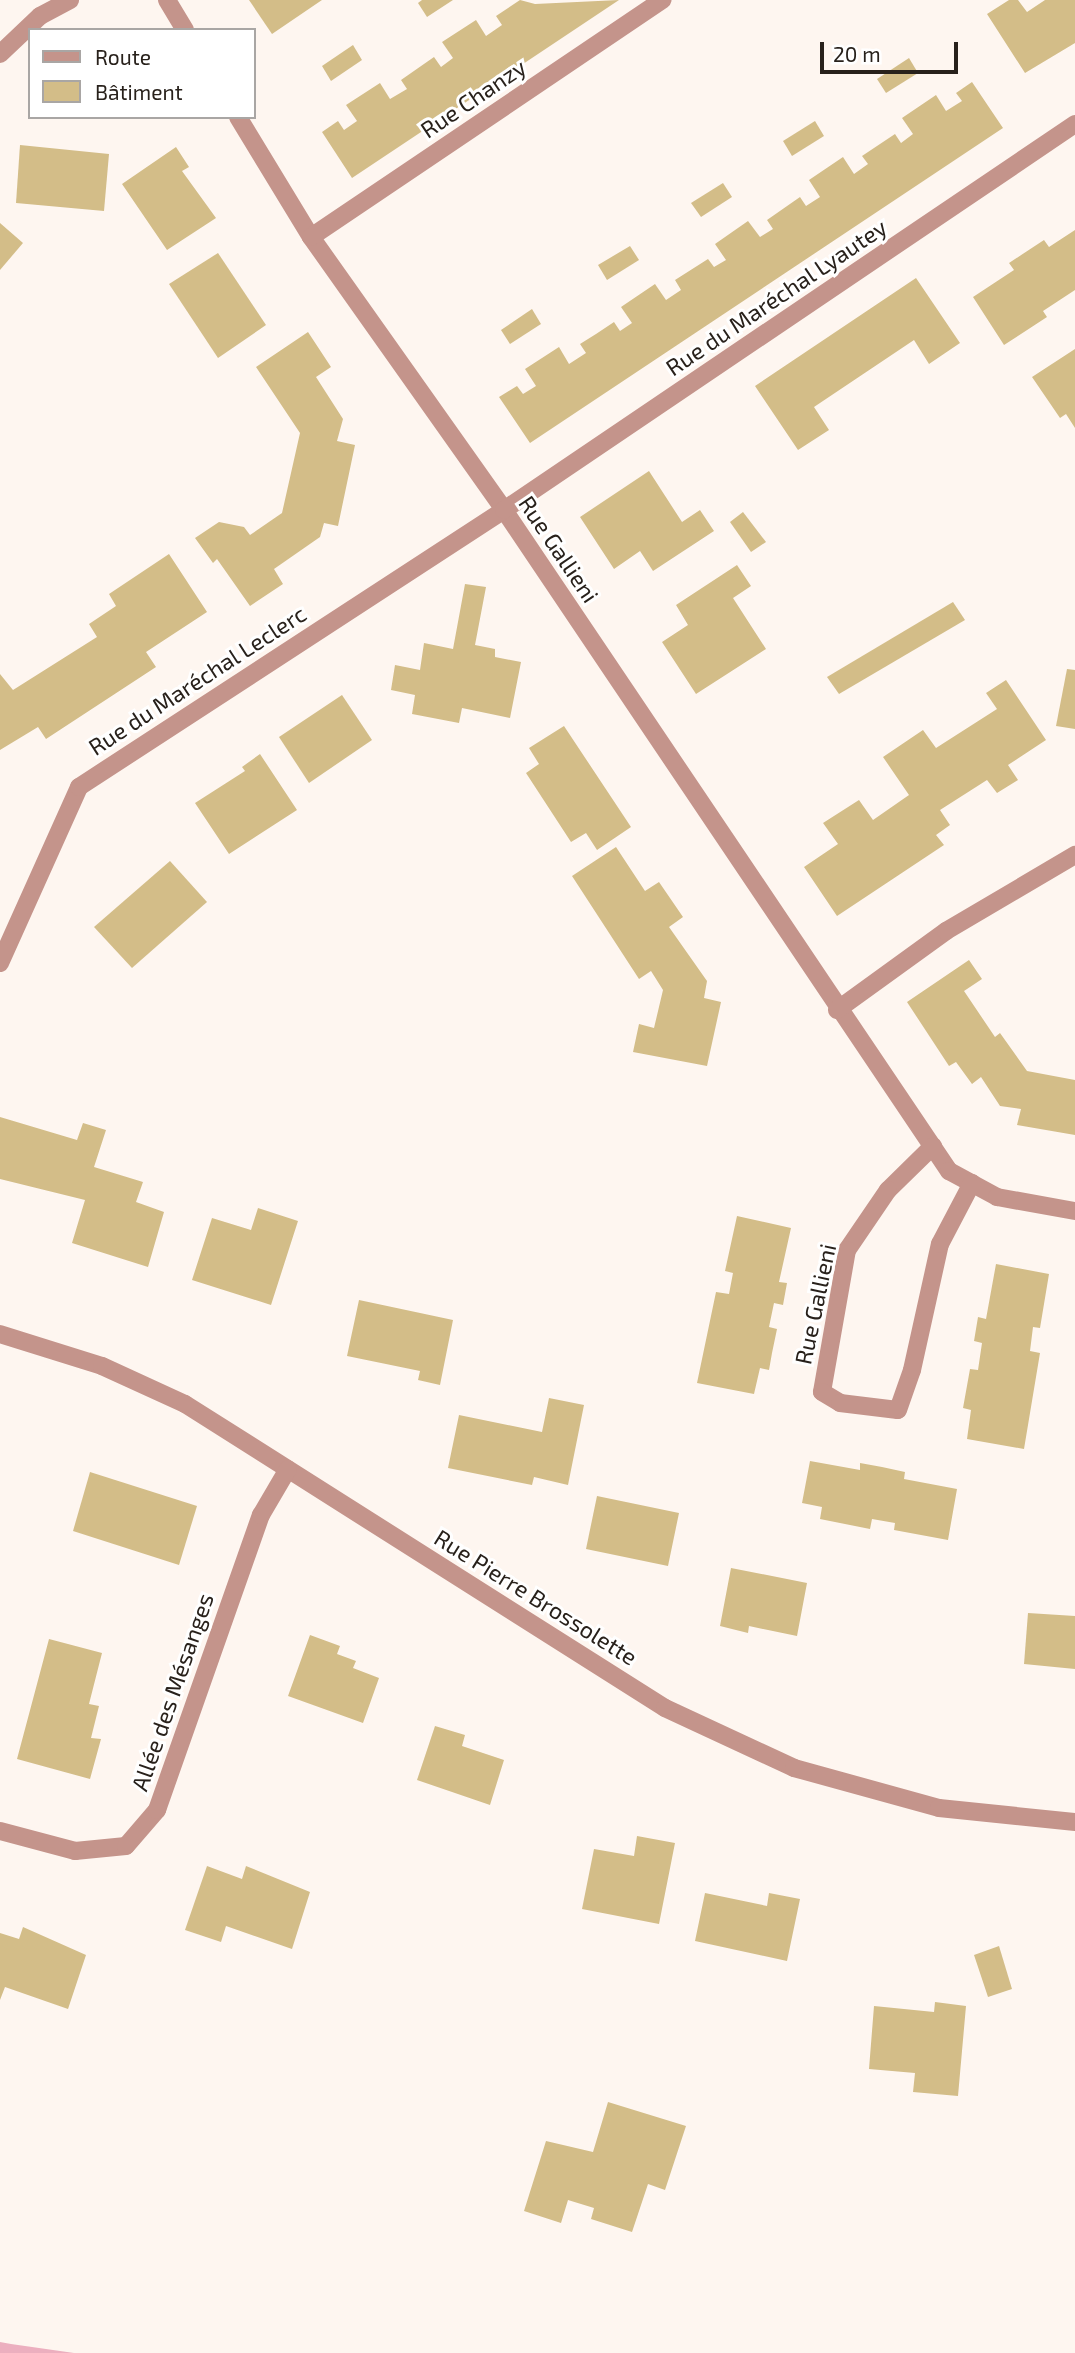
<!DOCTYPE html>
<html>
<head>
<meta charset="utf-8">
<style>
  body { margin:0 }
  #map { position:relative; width:1075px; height:2353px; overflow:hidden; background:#fef6f0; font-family:"Exo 2",sans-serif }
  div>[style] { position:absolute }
  .forest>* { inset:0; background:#ecafbf }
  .building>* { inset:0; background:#d3bd88 }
  .minor>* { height:18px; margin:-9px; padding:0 9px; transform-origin:9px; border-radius:9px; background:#c4948b }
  span { translate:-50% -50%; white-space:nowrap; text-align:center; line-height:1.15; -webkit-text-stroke:6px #fff; paint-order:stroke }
  .street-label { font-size:23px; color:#28211b }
  .legend { position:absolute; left:28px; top:28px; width:228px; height:91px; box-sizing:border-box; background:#fff; border:2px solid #a9a6a4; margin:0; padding:9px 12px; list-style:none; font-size:21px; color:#28211b }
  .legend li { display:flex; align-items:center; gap:14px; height:35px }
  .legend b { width:35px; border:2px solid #a9a6a4 }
  .scale { position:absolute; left:820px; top:42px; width:138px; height:32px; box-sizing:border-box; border:4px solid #28211b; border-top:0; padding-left:9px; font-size:21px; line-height:24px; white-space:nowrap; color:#28211b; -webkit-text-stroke:5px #fff; paint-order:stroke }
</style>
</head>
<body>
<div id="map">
  <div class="forest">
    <i style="clip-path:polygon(0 2342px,11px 2344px,74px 2353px,0 2353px)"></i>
  </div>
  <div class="building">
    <i style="clip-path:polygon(249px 0,322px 0,272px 34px)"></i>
    <i style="clip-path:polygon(422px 0,453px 0,427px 17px,418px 3px)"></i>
    <i style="clip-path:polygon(520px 0,535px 4px,619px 0,352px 178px,322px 132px,338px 121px,344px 130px,357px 121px,346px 105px,380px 83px,390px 99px,407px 89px,401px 80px,434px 57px,441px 67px,453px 58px,442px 42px,476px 20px,486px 36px,502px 25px,496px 16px)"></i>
    <i style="clip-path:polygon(1009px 0,1018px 0,1027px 12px,1045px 0,1075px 0,1075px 43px,1025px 73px,987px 14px)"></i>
    <i style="clip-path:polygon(353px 45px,362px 60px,331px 81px,322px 66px)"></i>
    <i style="clip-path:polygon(909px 58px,918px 73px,886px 93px,877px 79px)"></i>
    <i style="clip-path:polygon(972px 82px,1003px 128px,530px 443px,499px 397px,517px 386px,523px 394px,536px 386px,525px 369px,559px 347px,569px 364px,586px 353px,580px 344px,596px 334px,614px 322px,620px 331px,632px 323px,621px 307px,655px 284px,666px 300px,681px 290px,675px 280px,708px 259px,714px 267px,726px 260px,715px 244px,748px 221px,760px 237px,773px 229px,767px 220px,800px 197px,806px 206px,820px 197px,809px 180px,843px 157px,854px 174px,868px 164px,862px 156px,895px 134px,901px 143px,913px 134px,902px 118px,936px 95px,946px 111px,962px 101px,956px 93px)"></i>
    <i style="clip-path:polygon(815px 121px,824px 136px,792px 156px,783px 141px)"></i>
    <i style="clip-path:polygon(20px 145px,109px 154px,104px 211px,16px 203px)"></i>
    <i style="clip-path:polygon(176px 147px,189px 167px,182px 171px,216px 218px,167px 250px,122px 184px)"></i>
    <i style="clip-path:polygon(723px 183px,732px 197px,701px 217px,691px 203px)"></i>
    <i style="clip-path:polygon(0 223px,23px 243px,0 270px)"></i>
    <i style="clip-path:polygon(1075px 230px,1075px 290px,1043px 311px,1047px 317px,1004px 345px,973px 297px,1014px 270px,1009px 263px,1044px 240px,1049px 247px)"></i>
    <i style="clip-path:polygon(630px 246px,639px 260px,607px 280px,598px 265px)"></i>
    <i style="clip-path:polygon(218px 253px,266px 325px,218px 358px,169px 284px)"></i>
    <i style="clip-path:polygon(916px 278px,960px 343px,929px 364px,914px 340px,814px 407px,829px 430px,798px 450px,755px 386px)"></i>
    <i style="clip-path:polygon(532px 309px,541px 324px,510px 344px,501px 330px)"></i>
    <i style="clip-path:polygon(308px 332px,331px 367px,316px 377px,343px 419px,337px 441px,355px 445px,338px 526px,324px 523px,320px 537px,274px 569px,283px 584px,250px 606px,217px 559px,213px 563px,195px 538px,219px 522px,244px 527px,250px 535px,282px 513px,300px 433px,256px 367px)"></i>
    <i style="clip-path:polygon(1075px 349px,1075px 428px,1066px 414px,1060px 418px,1032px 377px)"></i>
    <i style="clip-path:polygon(649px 471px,682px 522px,700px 510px,714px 531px,653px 571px,640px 551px,614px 569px,580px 517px)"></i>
    <i style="clip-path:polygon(743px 512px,766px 542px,751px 552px,730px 522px)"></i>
    <i style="clip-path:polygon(169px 554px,207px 612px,146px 652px,156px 667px,46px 739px,38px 727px,0 750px,0 674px,13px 690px,97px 637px,89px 624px,116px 606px,109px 594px)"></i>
    <i style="clip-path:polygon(737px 565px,751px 586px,733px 598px,766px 649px,696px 694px,662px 642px,688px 625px,676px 605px)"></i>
    <i style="clip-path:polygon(465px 584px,486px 587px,475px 645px,495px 649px,495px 657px,521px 662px,510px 718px,462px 708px,459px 723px,412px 714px,415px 695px,391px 690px,395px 665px,420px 670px,424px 643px,453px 649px)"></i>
    <i style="clip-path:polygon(953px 602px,965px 620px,839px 694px,827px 677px)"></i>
    <i style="clip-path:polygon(1067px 669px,1075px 670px,1075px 729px,1056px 726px)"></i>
    <i style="clip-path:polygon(1006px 680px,1046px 740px,1008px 765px,1018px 780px,997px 793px,987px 780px,940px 810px,950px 825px,936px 835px,944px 845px,837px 916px,804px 867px,838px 844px,823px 823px,859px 800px,873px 820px,909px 795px,883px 757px,923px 730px,936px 748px,997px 709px,986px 693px)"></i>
    <i style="clip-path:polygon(342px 695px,372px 740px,309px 783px,279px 737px)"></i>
    <i style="clip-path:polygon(564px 726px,631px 827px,597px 850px,586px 833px,571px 842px,526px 773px,539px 764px,529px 748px)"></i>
    <i style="clip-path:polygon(260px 754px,297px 810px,229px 854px,195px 803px,245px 771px,242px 767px)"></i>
    <i style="clip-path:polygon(616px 847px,645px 891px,659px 882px,683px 917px,669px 927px,707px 981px,704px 998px,721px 1002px,707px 1066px,633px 1052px,639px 1024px,654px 1028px,663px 990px,651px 971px,639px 979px,572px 876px)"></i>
    <i style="clip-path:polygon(170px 861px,207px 902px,132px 968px,94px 927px)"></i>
    <i style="clip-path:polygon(969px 960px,982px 979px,964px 991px,995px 1037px,1000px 1033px,1027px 1071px,1075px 1080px,1075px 1135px,1017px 1125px,1021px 1109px,1000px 1106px,981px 1077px,972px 1084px,956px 1062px,949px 1066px,907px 1002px)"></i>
    <i style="clip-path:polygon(0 1117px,77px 1140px,83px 1123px,106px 1130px,94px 1167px,143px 1182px,136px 1202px,164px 1212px,148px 1267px,72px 1243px,85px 1200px,0 1179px)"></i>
    <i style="clip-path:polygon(258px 1208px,298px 1221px,271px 1305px,192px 1280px,212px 1218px,251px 1230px)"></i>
    <i style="clip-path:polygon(737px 1216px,791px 1228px,779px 1282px,787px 1283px,783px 1305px,774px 1303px,769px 1327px,777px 1329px,772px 1353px,769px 1370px,760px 1368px,754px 1394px,697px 1383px,716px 1292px,729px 1294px,733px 1273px,725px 1271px)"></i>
    <i style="clip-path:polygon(996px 1264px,1049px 1274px,1040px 1328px,1033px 1327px,1030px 1351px,1040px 1353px,1024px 1449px,967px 1439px,971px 1410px,963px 1408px,970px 1369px,978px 1370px,982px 1343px,974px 1341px,978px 1317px,986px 1319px)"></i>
    <i style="clip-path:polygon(359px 1300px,453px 1320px,440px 1385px,418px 1380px,420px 1371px,347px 1356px)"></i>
    <i style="clip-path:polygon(549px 1398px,584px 1405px,568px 1485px,534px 1477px,532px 1485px,448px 1468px,459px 1415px,542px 1432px)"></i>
    <i style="clip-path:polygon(810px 1461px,860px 1470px,860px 1463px,882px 1467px,905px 1472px,904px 1479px,957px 1489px,948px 1540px,894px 1530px,895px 1523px,872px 1519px,870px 1529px,820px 1519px,822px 1507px,802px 1503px)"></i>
    <i style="clip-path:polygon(90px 1472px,197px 1506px,179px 1565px,73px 1531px)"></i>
    <i style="clip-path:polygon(597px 1496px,679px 1513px,668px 1566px,586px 1549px)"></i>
    <i style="clip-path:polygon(731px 1568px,807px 1583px,797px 1636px,749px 1626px,748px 1633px,720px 1626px)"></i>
    <i style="clip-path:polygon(1028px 1613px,1075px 1616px,1075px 1669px,1024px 1664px)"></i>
    <i style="clip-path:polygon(310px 1635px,340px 1646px,337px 1654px,356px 1661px,353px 1668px,379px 1678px,363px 1723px,288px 1696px)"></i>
    <i style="clip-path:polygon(49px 1639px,102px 1653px,89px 1704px,99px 1706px,91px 1738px,101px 1739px,90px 1779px,17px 1759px)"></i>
    <i style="clip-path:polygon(435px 1726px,465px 1735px,462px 1746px,504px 1760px,490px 1805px,417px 1780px)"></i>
    <i style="clip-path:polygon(637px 1836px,675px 1843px,659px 1924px,582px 1909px,594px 1849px,634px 1856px)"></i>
    <i style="clip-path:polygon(207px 1866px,242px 1879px,246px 1866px,310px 1892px,292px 1949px,226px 1926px,221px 1942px,185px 1930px)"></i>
    <i style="clip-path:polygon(705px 1893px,767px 1906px,769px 1893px,800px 1899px,787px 1961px,695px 1941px)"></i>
    <i style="clip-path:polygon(23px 1927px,86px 1955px,68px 2009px,5px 1987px,0 2000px,0 1933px,19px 1939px)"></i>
    <i style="clip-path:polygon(999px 1946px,1012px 1989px,988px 1997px,974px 1955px)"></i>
    <i style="clip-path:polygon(935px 2002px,966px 2006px,958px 2096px,913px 2092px,915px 2073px,869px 2069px,874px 2006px,934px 2012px)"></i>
    <i style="clip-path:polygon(608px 2102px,686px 2126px,665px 2190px,648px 2184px,632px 2232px,591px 2219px,594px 2208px,568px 2200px,561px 2223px,524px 2211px,546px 2141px,593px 2152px)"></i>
  </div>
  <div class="minor">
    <i style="left:167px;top:0;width:35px;rotate:59deg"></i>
    <i style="left:0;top:54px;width:55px;rotate:-43.5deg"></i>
    <i style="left:40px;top:16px;width:34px;rotate:-28deg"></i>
    <i style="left:238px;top:117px;width:140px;rotate:58.7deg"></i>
    <i style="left:311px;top:237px;width:334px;rotate:54.7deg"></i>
    <i style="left:504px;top:510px;width:797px;rotate:56.05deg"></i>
    <i style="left:949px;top:1171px;width:55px;rotate:28.4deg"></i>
    <i style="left:997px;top:1197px;width:79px;rotate:10.2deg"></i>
    <i style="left:311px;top:237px;width:424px;rotate:-34deg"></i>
    <i style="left:0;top:963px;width:193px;rotate:-65.8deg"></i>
    <i style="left:79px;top:787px;width:507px;rotate:-33.09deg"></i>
    <i style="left:504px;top:510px;width:689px;rotate:-34.06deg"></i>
    <i style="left:837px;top:1010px;width:135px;rotate:-35.9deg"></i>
    <i style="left:946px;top:931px;width:150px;rotate:-30.5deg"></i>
    <i style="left:933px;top:1146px;width:63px;rotate:135.6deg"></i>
    <i style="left:888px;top:1190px;width:73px;rotate:124.3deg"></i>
    <i style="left:847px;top:1250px;width:144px;rotate:100deg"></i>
    <i style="left:822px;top:1392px;width:21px;rotate:31deg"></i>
    <i style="left:840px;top:1403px;width:58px;rotate:6.9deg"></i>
    <i style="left:898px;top:1410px;width:42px;rotate:-70.7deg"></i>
    <i style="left:912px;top:1370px;width:129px;rotate:-77.5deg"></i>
    <i style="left:940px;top:1244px;width:69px;rotate:-62.3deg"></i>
    <i style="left:0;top:1334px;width:107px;rotate:17.4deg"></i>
    <i style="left:102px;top:1366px;width:91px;rotate:24.6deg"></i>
    <i style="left:185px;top:1404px;width:568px;rotate:32.35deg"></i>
    <i style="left:665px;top:1708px;width:142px;rotate:24.9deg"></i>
    <i style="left:794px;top:1768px;width:150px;rotate:15.4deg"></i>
    <i style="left:939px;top:1808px;width:137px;rotate:5.9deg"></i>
    <i style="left:0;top:1831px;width:78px;rotate:14.9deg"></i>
    <i style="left:75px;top:1851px;width:51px;rotate:-5.6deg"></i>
    <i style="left:126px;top:1846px;width:48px;rotate:-49.3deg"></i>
    <i style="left:157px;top:1810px;width:313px;rotate:-70.6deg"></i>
    <i style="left:261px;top:1515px;width:53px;rotate:-59.6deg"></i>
  </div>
  <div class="street-label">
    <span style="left:473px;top:98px;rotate:-34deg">Rue Chanzy</span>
    <span style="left:776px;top:297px;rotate:-34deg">Rue du Maréchal Lyautey</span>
    <span style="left:559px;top:549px;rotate:56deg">Rue Gallieni</span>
    <span style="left:197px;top:680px;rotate:-33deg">Rue du Maréchal Leclerc</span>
    <span style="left:815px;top:1304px;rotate:-78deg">Rue Gallieni</span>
    <span style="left:536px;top:1597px;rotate:32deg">Rue Pierre Brossolette</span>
    <span style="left:172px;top:1692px;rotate:-71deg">Allée des Mésanges</span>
  </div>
  <ul class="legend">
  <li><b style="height:9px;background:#c4948b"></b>Route</li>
  <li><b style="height:19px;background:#d3bd88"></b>Bâtiment</li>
  </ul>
  <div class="scale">20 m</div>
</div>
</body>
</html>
